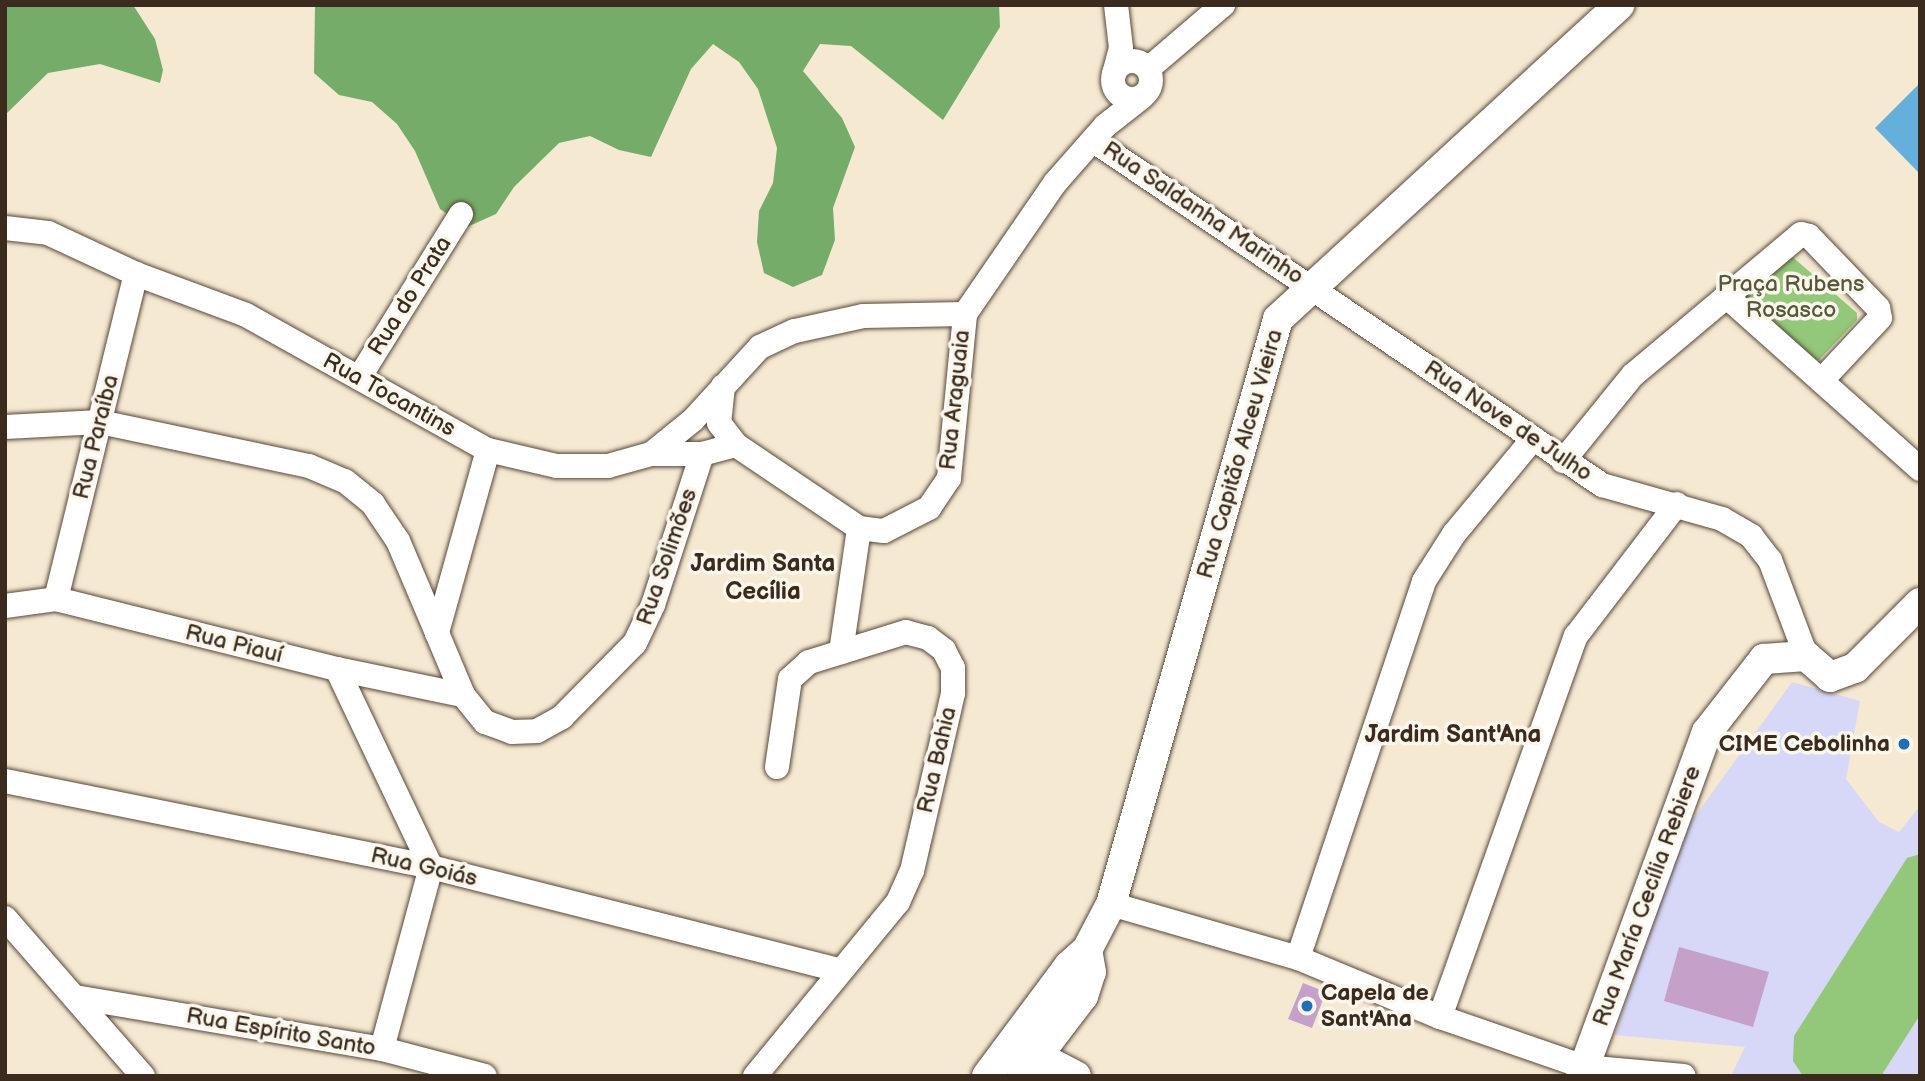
<!DOCTYPE html>
<html>
<head>
<meta charset="utf-8">
<style>
  body { margin:0 }
  #map { position:relative; width:1925px; height:1081px; overflow:hidden; background:#f6e9d2; font-family:"Balsamiq Sans",sans-serif }
  div>[style] { position:absolute }
  .built>* { inset:0; background:#d7d7f8 }
  .green>* { inset:0; background:#93c779 }
  .forest>* { inset:0; background:#76ac69 }
  .water>* { inset:0; background:#65afdd }
  .building>* { inset:0; background:#c5a1c9 }
  .roads { filter:drop-shadow(0 0 2px #574739) drop-shadow(0 0 2px #574739) }
  .minor>* { height:24px; margin:-12px; padding:0 12px; transform-origin:12px; border-radius:12px; background:#fff }
  .minor>.ring { margin:-12px; padding:0; box-sizing:content-box; background:none; border:24px solid #fff; border-radius:50% }
  .tertiary>* { height:30px; margin:-15px; padding:0 15px; transform-origin:15px; border-radius:15px; background:#fff }
  .dots>* { width:19px; height:19px; translate:-50% -50%; box-sizing:border-box; border:4px solid #fbf7ec; border-radius:50% }
  span { translate:-50% -50%; white-space:nowrap; text-align:center; line-height:1.15; -webkit-text-stroke:7px #fbf7ec; paint-order:stroke }
  .street-label { font-size:23px; color:#3b2a1e }
  .park-label { font-size:23px; color:#555939 }
  .poi-label { font-size:23px; color:#3b2a1e; font-weight:700 }
  .right { translate:-100% -50%; text-align:right }
  .left { translate:0 -50%; text-align:left }
  .neighbourhood-label { font-size:24px; color:#3b2a1e; font-weight:700 }
  .frame { position:absolute; inset:0; border:7px solid #3b2a1e; pointer-events:none }
</style>
</head>
<body>
<div id="map">
  <div class="built">
    <i style="clip-path:polygon(1792px 682px,1860px 701px,1846px 779px,1879px 822px,1899px 832px,1920px 806px,1920px 1076px,1731px 1076px,1745px 1047px,1615px 1035px,1683px 833px)"></i>
  </div>
  <div class="green">
    <i style="clip-path:polygon(1788px 253px,1857px 313px,1857px 320px,1819px 360px,1812px 359px,1745px 300px,1744px 293px)"></i>
    <i style="clip-path:polygon(1920px 854px,1920px 1015px,1881px 1076px,1803px 1076px,1793px 1061px,1794px 1036px,1907px 858px)"></i>
  </div>
  <div class="forest">
    <i style="clip-path:polygon(5px 5px,133px 5px,155px 39px,163px 70px,160px 83px,100px 64px,48px 73px,5px 115px)"></i>
    <i style="clip-path:polygon(315px 5px,999px 5px,1000px 27px,943px 120px,851px 46px,820px 44px,803px 71px,842px 118px,855px 147px,833px 208px,835px 240px,822px 275px,793px 287px,764px 273px,757px 242px,759px 211px,773px 183px,777px 148px,758px 89px,739px 62px,713px 44px,691px 69px,651px 157px,619px 150px,590px 136px,559px 143px,514px 187px,496px 214px,467px 227px,440px 209px,415px 151px,397px 124px,372px 102px,339px 95px,314px 73px)"></i>
  </div>
  <div class="water">
    <i style="clip-path:polygon(1920px 83px,1920px 174px,1875px 128px)"></i>
  </div>
  <div class="building">
    <i style="clip-path:polygon(1679px 947px,1769px 972px,1753px 1027px,1664px 1001px)"></i>
    <i style="clip-path:polygon(1303px 983px,1326px 992px,1312px 1028px,1288px 1019px)"></i>
  </div>
  <div class="roads">
    <div class="minor">
      <i class="ring" style="left:1113px;top:61px;width:14px;height:14px"></i>
      <i style="left:1148px;top:69px;width:99px;rotate:-40.5deg"></i>
      <i style="left:1114px;top:74px;width:27px;rotate:-75deg"></i>
      <i style="left:1121px;top:48px;width:43px;rotate:-96.6deg"></i>
      <i style="left:1094px;top:141px;width:614px;rotate:34.1deg"></i>
      <i style="left:1602px;top:485px;width:125px;rotate:15.8deg"></i>
      <i style="left:1722px;top:519px;width:34px;rotate:30deg"></i>
      <i style="left:1751px;top:536px;width:31px;rotate:52deg"></i>
      <i style="left:1770px;top:560px;width:103px;rotate:69.4deg"></i>
      <i style="left:5px;top:228px;width:43px;rotate:6.6deg"></i>
      <i style="left:48px;top:233px;width:97px;rotate:25deg"></i>
      <i style="left:136px;top:274px;width:117px;rotate:20.4deg"></i>
      <i style="left:246px;top:315px;width:277px;rotate:29.2deg"></i>
      <i style="left:488px;top:450px;width:71px;rotate:13.1deg"></i>
      <i style="left:557px;top:466px;width:51px"></i>
      <i style="left:608px;top:466px;width:45px;rotate:-15.6deg"></i>
      <i style="left:651px;top:454px;width:51px"></i>
      <i style="left:702px;top:454px;width:35px;rotate:-15deg"></i>
      <i style="left:1726px;top:296px;width:260px;rotate:41.7deg"></i>
      <i style="left:359px;top:378px;width:193px;rotate:-58.1deg"></i>
      <i style="left:723px;top:386px;width:37px;rotate:96deg"></i>
      <i style="left:719px;top:423px;width:28px;rotate:52deg"></i>
      <i style="left:736px;top:445px;width:148px;rotate:34deg"></i>
      <i style="left:859px;top:528px;width:25px;rotate:7deg"></i>
      <i style="left:884px;top:531px;width:51px;rotate:-27.1deg"></i>
      <i style="left:929px;top:508px;width:36px;rotate:-56deg"></i>
      <i style="left:949px;top:478px;width:165px;rotate:-84.4deg"></i>
      <i style="left:965px;top:314px;width:159px;rotate:-55.5deg"></i>
      <i style="left:1055px;top:183px;width:76px;rotate:-48.7deg"></i>
      <i style="left:1105px;top:126px;width:47px;rotate:-38.1deg"></i>
      <i style="left:5px;top:427px;width:95px;rotate:-3deg"></i>
      <i style="left:100px;top:422px;width:214px;rotate:11.9deg"></i>
      <i style="left:309px;top:466px;width:39px;rotate:23deg"></i>
      <i style="left:345px;top:481px;width:36px;rotate:39deg"></i>
      <i style="left:373px;top:504px;width:45px;rotate:56deg"></i>
      <i style="left:398px;top:541px;width:100px;rotate:67deg"></i>
      <i style="left:488px;top:450px;width:190px;rotate:105.6deg"></i>
      <i style="left:437px;top:633px;width:67px;rotate:67.2deg"></i>
      <i style="left:463px;top:695px;width:35px;rotate:51deg"></i>
      <i style="left:485px;top:722px;width:29px;rotate:20deg"></i>
      <i style="left:512px;top:732px;width:25px;rotate:-2deg"></i>
      <i style="left:537px;top:731px;width:29px;rotate:-29deg"></i>
      <i style="left:562px;top:717px;width:104px;rotate:-45.4deg"></i>
      <i style="left:635px;top:643px;width:42px;rotate:-64.7deg"></i>
      <i style="left:653px;top:605px;width:159px;rotate:-72deg"></i>
      <i style="left:651px;top:454px;width:54px;rotate:-39deg"></i>
      <i style="left:693px;top:420px;width:99px;rotate:-47.5deg"></i>
      <i style="left:760px;top:347px;width:38px;rotate:-25deg"></i>
      <i style="left:795px;top:331px;width:70px;rotate:-12.4deg"></i>
      <i style="left:863px;top:316px;width:102px;rotate:-1.1deg"></i>
      <i style="left:1563px;top:461px;width:111px;rotate:-50.9deg"></i>
      <i style="left:1633px;top:375px;width:219px;rotate:-40deg"></i>
      <i style="left:1801px;top:234px;width:8px;rotate:14deg"></i>
      <i style="left:1809px;top:236px;width:100px;rotate:46.2deg"></i>
      <i style="left:1878px;top:308px;width:10px;rotate:79deg"></i>
      <i style="left:1880px;top:318px;width:86px;rotate:133.1deg"></i>
      <i style="left:56px;top:599px;width:335px;rotate:-76.2deg"></i>
      <i style="left:5px;top:606px;width:51px;rotate:-7.8deg"></i>
      <i style="left:56px;top:599px;width:290px;rotate:14deg"></i>
      <i style="left:337px;top:669px;width:129px;rotate:11.7deg"></i>
      <i style="left:841px;top:652px;width:125px;rotate:-81.7deg"></i>
      <i style="left:337px;top:669px;width:219px;rotate:64.6deg"></i>
      <i style="left:431px;top:867px;width:188px;rotate:105.1deg"></i>
      <i style="left:5px;top:781px;width:435px;rotate:11.4deg"></i>
      <i style="left:431px;top:867px;width:420px;rotate:14.2deg"></i>
      <i style="left:1111px;top:904px;width:195px;rotate:16.1deg"></i>
      <i style="left:1298px;top:958px;width:154px;rotate:22.6deg"></i>
      <i style="left:1440px;top:1017px;width:152px;rotate:19.1deg"></i>
      <i style="left:1584px;top:1067px;width:100px;rotate:5.1deg"></i>
      <i style="left:5px;top:918px;width:210px;rotate:48.9deg"></i>
      <i style="left:1298px;top:958px;width:397px;rotate:-71.5deg"></i>
      <i style="left:1424px;top:581px;width:56px;rotate:-57.4deg"></i>
      <i style="left:1454px;top:534px;width:124px;rotate:-50.3deg"></i>
      <i style="left:75px;top:997px;width:311px;rotate:9.6deg"></i>
      <i style="left:382px;top:1049px;width:106px;rotate:14.7deg"></i>
      <i style="left:1440px;top:1017px;width:405px;rotate:-70.4deg"></i>
      <i style="left:1576px;top:636px;width:166px;rotate:-52.6deg"></i>
      <i style="left:755px;top:1076px;width:225px;rotate:-50.6deg"></i>
      <i style="left:898px;top:902px;width:34px;rotate:-66deg"></i>
      <i style="left:912px;top:871px;width:183px;rotate:-77deg"></i>
      <i style="left:953px;top:693px;width:25px;rotate:-90deg"></i>
      <i style="left:953px;top:668px;width:20px;rotate:-117deg"></i>
      <i style="left:944px;top:650px;width:20px;rotate:-143deg"></i>
      <i style="left:928px;top:638px;width:23px;rotate:-165deg"></i>
      <i style="left:906px;top:632px;width:102px;rotate:162.8deg"></i>
      <i style="left:809px;top:662px;width:25px;rotate:138deg"></i>
      <i style="left:790px;top:679px;width:89px;rotate:98.4deg"></i>
    </div>
    <div class="tertiary">
      <i style="left:1020px;top:1047px;width:63px;rotate:27.4deg"></i>
      <i style="left:987px;top:1076px;width:137px;rotate:-53.3deg"></i>
      <i style="left:1069px;top:966px;width:24px;rotate:-42deg"></i>
      <i style="left:1087px;top:950px;width:52px;rotate:-62.4deg"></i>
      <i style="left:1111px;top:904px;width:608px;rotate:-74.07deg"></i>
      <i style="left:1278px;top:319px;width:464px;rotate:-42.6deg"></i>
      <i style="left:1022px;top:1076px;width:101px;rotate:-52.7deg"></i>
      <i style="left:1083px;top:996px;width:25px;rotate:-72deg"></i>
      <i style="left:1091px;top:972px;width:22px;rotate:-100deg"></i>
      <i style="left:1581px;top:1076px;width:366px;rotate:-69.9deg"></i>
      <i style="left:1707px;top:732px;width:93px;rotate:-52deg"></i>
      <i style="left:1764px;top:659px;width:42px;rotate:-4.1deg"></i>
      <i style="left:1806px;top:656px;width:32px;rotate:41deg"></i>
      <i style="left:1830px;top:677px;width:27px;rotate:-20deg"></i>
      <i style="left:1855px;top:668px;width:92px;rotate:-45deg"></i>
    </div>
  </div>
  <div class="dots">
    <i style="left:1904px;top:744px;background:#1f6fb2"></i>
    <i style="left:1307px;top:1006px;background:#1f6fb2"></i>
  </div>
  <div class="street-label">
    <span style="left:1203px;top:213px;rotate:34deg">Rua Saldanha Marinho</span>
    <span style="left:410px;top:296px;rotate:-58deg">Rua do Prata</span>
    <span style="left:389px;top:395px;rotate:29deg">Rua Tocantins</span>
    <span style="left:955px;top:400px;rotate:-84deg">Rua Araguaia</span>
    <span style="left:1508px;top:421px;rotate:34deg">Rua Nove de Julho</span>
    <span style="left:96px;top:437px;rotate:-76deg">Rua Paraíba</span>
    <span style="left:1240px;top:454px;rotate:-74deg">Rua Capitão Alceu Vieira</span>
    <span style="left:667px;top:557px;rotate:-71deg">Rua Solimões</span>
    <span style="left:234px;top:644px;rotate:14deg">Rua Piauí</span>
    <span style="left:937px;top:760px;rotate:-77deg">Rua Bahia</span>
    <span style="left:424px;top:867px;rotate:13deg">Rua Goiás</span>
    <span style="left:1647px;top:896px;rotate:-70deg">Rua María Cecília Rebiere</span>
    <span style="left:281px;top:1032px;rotate:10deg">Rua Espírito Santo</span>
  </div>
  <div class="park-label">
    <span style="left:1791px;top:297px">Praça Rubens<br>Rosasco</span>
  </div>
  <div class="poi-label">
    <span class="right" style="left:1890px;top:744px">CIME Cebolinha</span>
    <span class="left" style="left:1321px;top:1006px">Capela de<br>Sant'Ana</span>
  </div>
  <div class="neighbourhood-label">
    <span style="left:763px;top:578px">Jardim Santa<br>Cecília</span>
    <span style="left:1453px;top:735px">Jardim Sant'Ana</span>
  </div>
  <div class="frame"></div>
</div>
</body>
</html>
